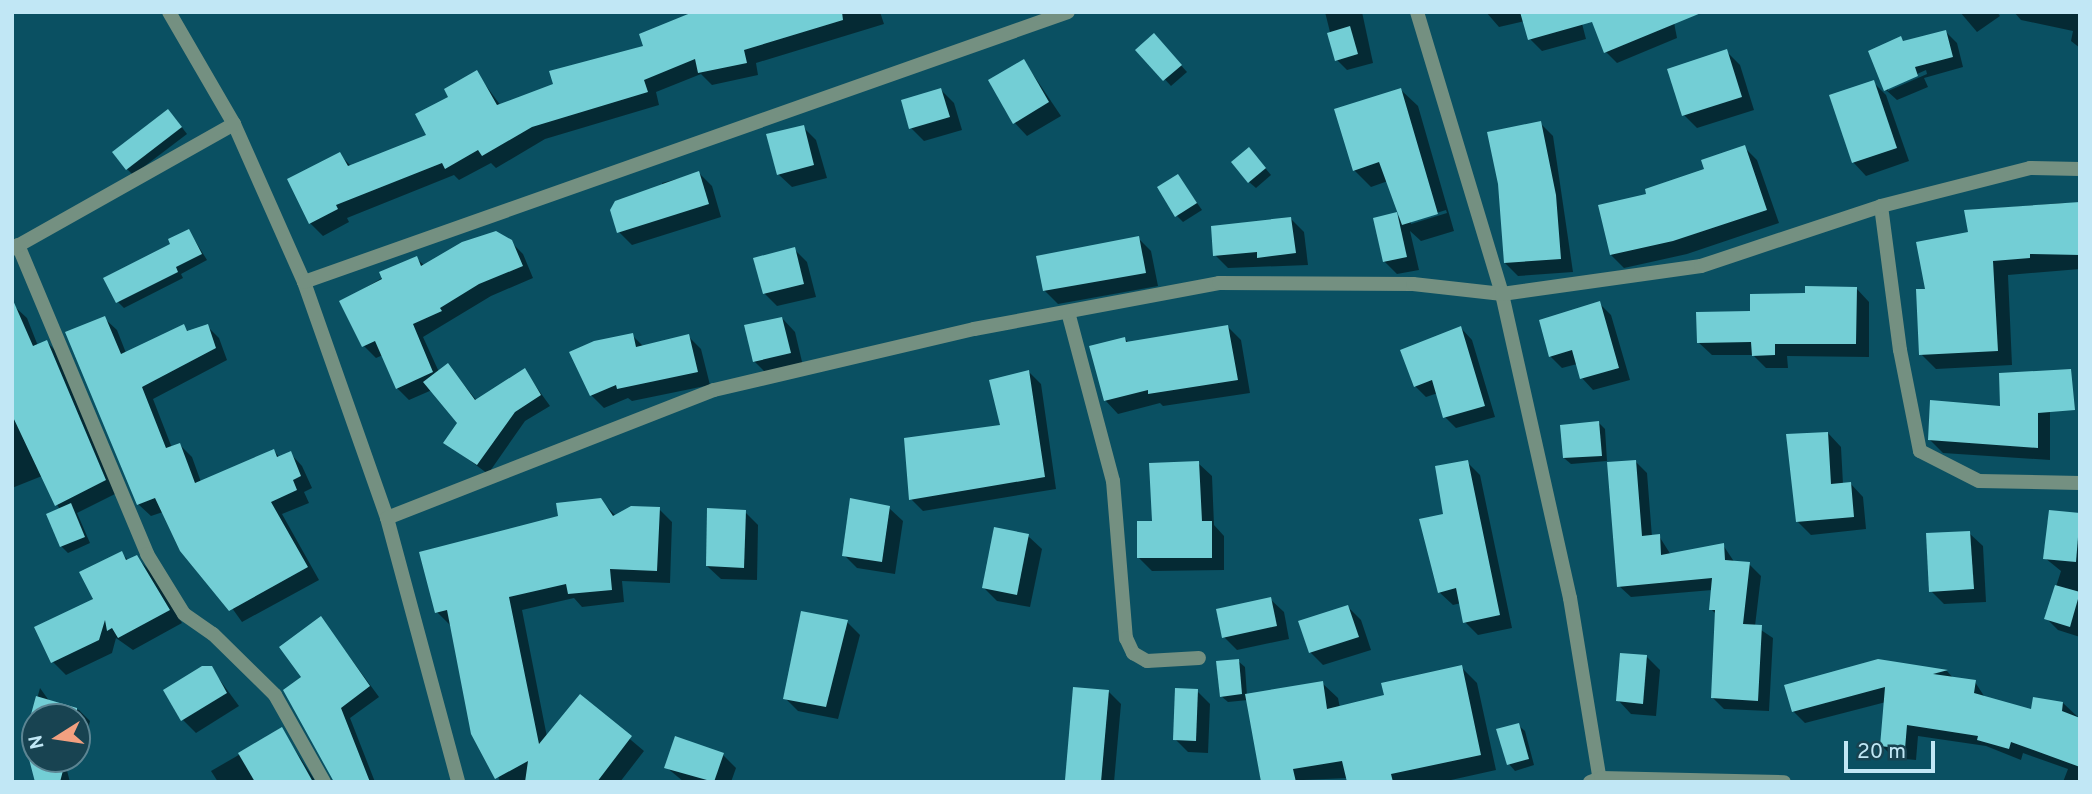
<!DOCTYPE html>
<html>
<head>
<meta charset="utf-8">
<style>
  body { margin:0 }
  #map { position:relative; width:2092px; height:794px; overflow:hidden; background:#0a5062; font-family:Overpass,sans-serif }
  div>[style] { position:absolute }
  .shadow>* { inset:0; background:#0007 }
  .building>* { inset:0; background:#73ced5 }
  .minor>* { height:14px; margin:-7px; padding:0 7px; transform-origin:7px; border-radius:7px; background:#749081 }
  span { translate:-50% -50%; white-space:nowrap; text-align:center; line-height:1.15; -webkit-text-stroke:7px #184351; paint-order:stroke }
  .frame { position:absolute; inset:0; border:14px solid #c1e7f5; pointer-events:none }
  .north { position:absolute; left:21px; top:703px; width:70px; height:70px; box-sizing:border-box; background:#184351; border:2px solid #5c8593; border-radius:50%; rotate:258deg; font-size:19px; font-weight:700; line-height:28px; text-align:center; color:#c1e7f5 }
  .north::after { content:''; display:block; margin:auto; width:24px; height:32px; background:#f2a080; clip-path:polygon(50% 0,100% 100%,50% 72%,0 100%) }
  .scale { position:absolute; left:1844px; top:741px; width:91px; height:32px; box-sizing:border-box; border:4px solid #c1e7f5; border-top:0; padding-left:9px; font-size:21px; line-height:24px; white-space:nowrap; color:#c1e7f5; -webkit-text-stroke:5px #184351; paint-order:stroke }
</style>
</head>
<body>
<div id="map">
  <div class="shadow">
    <i style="clip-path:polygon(687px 12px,880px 12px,884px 24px,756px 63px,758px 75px,712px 85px,701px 74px,656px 92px,659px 105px,545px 139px,496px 168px,491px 163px,459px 180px,454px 175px,347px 218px,349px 222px,323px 236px,310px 223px,339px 154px,352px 167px,429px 135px,450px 97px,476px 72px,501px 106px,646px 47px,688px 16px)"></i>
    <i style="clip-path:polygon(1325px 12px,1362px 12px,1373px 63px,1347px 70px,1337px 60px)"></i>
    <i style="clip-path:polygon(1486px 12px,1579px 12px,1586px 39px,1542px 51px,1530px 39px,1525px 21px,1499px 27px)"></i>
    <i style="clip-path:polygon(1672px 12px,1677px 38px,1617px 63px,1606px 52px)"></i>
    <i style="clip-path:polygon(1960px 12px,1997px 12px,2000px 16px,1977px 32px)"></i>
    <i style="clip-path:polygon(2014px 12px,2080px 12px,2080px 48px,2071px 41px,2073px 31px,2021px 20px)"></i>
    <i style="clip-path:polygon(evenodd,1946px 32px,1957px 43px,1963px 67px,1924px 78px,1928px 87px,1897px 100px,1886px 90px,1901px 38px,1905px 43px,1946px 32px,1926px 70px,1927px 74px,1888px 91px,1888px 87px,1926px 70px)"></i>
    <i style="clip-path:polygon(1160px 42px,1187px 72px,1171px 86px,1138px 50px)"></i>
    <i style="clip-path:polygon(1726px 51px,1740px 65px,1754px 110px,1697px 128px,1684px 115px)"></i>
    <i style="clip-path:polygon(1024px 61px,1061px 116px,1027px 136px,1014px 122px)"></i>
    <i style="clip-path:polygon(1873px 82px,1886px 95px,1909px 161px,1866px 176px,1853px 162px)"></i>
    <i style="clip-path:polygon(941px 90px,954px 103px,962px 130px,924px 141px,911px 128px)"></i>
    <i style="clip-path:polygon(evenodd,1401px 90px,1418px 106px,1454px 231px,1421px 241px,1410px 231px,1419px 270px,1397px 274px,1384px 261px,1396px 214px,1402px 220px,1388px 181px,1371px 187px,1354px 170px,1401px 90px,1446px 210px,1447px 213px,1411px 224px,1411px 221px,1446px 210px)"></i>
    <i style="clip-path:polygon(174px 117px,187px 134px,133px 175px,127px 169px)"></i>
    <i style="clip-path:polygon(1540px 123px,1553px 136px,1573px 272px,1518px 276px,1505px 263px)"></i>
    <i style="clip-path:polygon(803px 127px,816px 140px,827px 178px,792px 187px,778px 174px)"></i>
    <i style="clip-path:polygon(1744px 147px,1757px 160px,1779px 223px,1687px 254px,1624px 268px,1611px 255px,1649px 195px,1706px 170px)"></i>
    <i style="clip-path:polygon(1255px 156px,1271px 175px,1256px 188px,1249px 182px)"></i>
    <i style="clip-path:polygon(699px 173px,712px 186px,721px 217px,632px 245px,619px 232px,664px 188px,662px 183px)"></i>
    <i style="clip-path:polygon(1178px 176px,1202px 210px,1183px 222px,1177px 216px)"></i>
    <i style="clip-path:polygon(2062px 203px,2080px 203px,2080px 269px,2008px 275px,2012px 365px,1936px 369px,1921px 354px,1927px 290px,1970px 234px,1966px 211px)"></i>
    <i style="clip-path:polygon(1290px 218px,1304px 232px,1308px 265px,1228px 268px,1215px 255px)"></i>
    <i style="clip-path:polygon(189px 231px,207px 260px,181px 274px,183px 278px,124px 308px,118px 302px)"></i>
    <i style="clip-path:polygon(1138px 238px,1151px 251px,1158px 286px,1058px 304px,1044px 290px)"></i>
    <i style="clip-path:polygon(511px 242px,523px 254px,533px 278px,491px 296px,423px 337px,439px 372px,448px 365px,477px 401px,525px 371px,550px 406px,525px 421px,488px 474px,445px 442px,459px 422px,432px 390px,409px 400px,397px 388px,383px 355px,376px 358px,364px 346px,341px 302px,416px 258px,425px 266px)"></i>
    <i style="clip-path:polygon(794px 249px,807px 262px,816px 297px,777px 306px,764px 293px)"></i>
    <i style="clip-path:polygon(1856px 288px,1869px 302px,1869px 357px,1787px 356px,1788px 368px,1766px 368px,1753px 355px,1712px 355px,1698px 342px,1752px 313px,1807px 294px)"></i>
    <i style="clip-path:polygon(1599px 303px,1611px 315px,1630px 380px,1593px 390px,1582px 378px,1577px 364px,1562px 368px,1550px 356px)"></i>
    <i style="clip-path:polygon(14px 306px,27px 318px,38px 346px,47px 342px,59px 354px,117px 493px,77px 513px,90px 543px,68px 553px,61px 546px,60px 510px,42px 476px,12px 488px)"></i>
    <i style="clip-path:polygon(104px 318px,117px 330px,126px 353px,184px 327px,189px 332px,207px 326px,219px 338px,227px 360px,153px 399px,172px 448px,180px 445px,192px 457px,201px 482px,274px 451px,280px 458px,290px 453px,302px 466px,312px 488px,304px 492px,309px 503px,282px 514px,319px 580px,242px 622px,163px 512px,151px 516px,138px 504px)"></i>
    <i style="clip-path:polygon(782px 318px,795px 332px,803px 366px,767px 374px,754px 361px)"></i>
    <i style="clip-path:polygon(1228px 327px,1241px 340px,1250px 393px,1163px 406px,1160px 403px,1118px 414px,1105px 400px,1124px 338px,1129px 343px)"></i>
    <i style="clip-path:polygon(1461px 328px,1472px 340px,1495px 417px,1456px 428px,1445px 417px,1438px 393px,1426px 397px,1415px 386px)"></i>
    <i style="clip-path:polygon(632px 335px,644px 347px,688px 336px,701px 349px,710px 385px,632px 401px,628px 398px,604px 408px,591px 395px)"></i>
    <i style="clip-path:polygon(1029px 372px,1041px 384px,1056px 489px,923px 511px,911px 499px,1002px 427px)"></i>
    <i style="clip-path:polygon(2050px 387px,2050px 460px,1943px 453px,1930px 440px)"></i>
    <i style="clip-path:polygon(1599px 423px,1605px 429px,1607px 461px,1571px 464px,1564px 458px)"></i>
    <i style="clip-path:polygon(1828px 433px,1841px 447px,1843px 484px,1850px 483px,1863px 497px,1866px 529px,1811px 535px,1797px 521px)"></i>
    <i style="clip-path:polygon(1635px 461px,1647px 473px,1652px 537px,1659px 536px,1671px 555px,1723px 545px,1735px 563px,1749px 564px,1761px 576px,1755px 626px,1773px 638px,1769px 711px,1724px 709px,1713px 698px,1717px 615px,1711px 609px,1712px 590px,1631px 597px,1619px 586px)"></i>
    <i style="clip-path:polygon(1467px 462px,1480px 475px,1512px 628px,1478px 635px,1465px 622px,1461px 603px,1453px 605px,1439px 592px,1445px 515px)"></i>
    <i style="clip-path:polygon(1198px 463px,1212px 476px,1214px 525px,1224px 536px,1224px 570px,1152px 571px,1139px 558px,1154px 523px)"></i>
    <i style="clip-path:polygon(600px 500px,616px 516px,659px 509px,672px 522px,670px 583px,622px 581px,624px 602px,582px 607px,574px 598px,522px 610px,547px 737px,580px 697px,644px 751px,620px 782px,500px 782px,450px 625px,437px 612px,560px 517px)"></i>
    <i style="clip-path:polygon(889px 508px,903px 521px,895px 574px,857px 568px,844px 555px)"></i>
    <i style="clip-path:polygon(745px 512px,758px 525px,757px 580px,721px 579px,707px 566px)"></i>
    <i style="clip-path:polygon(2080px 516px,2080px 637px,2058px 630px,2046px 618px,2061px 571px,2045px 558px)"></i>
    <i style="clip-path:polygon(1969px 533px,1983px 546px,1986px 602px,1944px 604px,1931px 591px)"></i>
    <i style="clip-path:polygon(1028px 536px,1042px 549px,1030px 607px,997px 601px,984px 588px)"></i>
    <i style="clip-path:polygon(121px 553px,129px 561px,137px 558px,150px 571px,182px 623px,133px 650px,116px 638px,112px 653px,66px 675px,53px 662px)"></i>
    <i style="clip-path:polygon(1270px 599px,1284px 612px,1289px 639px,1237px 650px,1224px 637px)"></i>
    <i style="clip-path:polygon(1348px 607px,1361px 620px,1371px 650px,1323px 665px,1310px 652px)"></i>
    <i style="clip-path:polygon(321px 618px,379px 697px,350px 718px,375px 782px,335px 782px,304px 678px)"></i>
    <i style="clip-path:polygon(847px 622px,860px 635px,838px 719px,798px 711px,785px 698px)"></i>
    <i style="clip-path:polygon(1647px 657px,1660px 670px,1656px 716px,1631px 714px,1618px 700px)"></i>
    <i style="clip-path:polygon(1238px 661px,1245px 667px,1247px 696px,1322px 683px,1338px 698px,1340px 708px,1386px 697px,1461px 667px,1477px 683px,1496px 770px,1442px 782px,1349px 782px,1348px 778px,1261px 782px,1248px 700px,1228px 702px,1221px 696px)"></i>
    <i style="clip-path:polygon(1878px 661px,1947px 671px,1954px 679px,1975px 682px,1986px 699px,2032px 711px,2063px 703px,2080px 719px,2080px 782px,2063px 782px,2068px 769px,2023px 753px,2021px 760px,1986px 746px,1918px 736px,1916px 760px,1894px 758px,1882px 746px,1886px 702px,1805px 723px,1793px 711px)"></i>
    <i style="clip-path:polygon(211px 668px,239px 706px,196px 733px,183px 720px)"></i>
    <i style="clip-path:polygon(40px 688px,50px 702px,79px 710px,90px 721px,82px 752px,77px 751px,77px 717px,35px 717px,35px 759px,64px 759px,70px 782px,37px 782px,26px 740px)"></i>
    <i style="clip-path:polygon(1075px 689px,1109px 692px,1121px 704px,1114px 782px,1066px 782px)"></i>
    <i style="clip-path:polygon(1197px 691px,1210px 704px,1208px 753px,1188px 752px,1175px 739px)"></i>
    <i style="clip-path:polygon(1518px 725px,1525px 731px,1534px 765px,1515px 771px,1509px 764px)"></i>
    <i style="clip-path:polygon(282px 730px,316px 782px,218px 782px,211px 771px)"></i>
    <i style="clip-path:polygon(723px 755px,736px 768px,731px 782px,684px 782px,666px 767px)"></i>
  </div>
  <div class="building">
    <i style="clip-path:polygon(693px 12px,842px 12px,843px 20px,744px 50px,747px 63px,698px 73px,695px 59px,644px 80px,648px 92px,532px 127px,482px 156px,478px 150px,445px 169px,442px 163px,336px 205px,338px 209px,309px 224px,287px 179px,340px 152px,348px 166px,426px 135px,415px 114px,448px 97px,444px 89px,477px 70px,497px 105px,553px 84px,549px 71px,643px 46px,639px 34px)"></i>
    <i style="clip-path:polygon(1520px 12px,1701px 12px,1701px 13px,1604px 53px,1592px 22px,1528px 40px)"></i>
    <i style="clip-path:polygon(1350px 26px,1358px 54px,1335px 61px,1327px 33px)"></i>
    <i style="clip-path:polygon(1946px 30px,1953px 57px,1915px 67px,1918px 76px,1884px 91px,1868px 51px,1901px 36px,1903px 41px)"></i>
    <i style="clip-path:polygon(1154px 33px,1182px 65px,1163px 81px,1135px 50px)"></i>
    <i style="clip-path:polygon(1727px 49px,1742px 97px,1682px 116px,1667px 69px)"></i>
    <i style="clip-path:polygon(1024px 59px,1049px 102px,1013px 124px,988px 80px)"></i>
    <i style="clip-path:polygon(1874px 80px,1897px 148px,1852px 163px,1829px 95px)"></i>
    <i style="clip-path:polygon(941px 88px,950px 117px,909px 129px,901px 100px)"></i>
    <i style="clip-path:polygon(1401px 88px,1438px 214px,1402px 225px,1379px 162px,1353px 171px,1334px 109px)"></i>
    <i style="clip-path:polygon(168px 109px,182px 127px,126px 170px,112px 152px)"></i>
    <i style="clip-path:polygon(1541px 121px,1556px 195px,1561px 259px,1504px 263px,1498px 184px,1487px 132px)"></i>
    <i style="clip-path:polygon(804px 125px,814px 165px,777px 175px,766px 134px)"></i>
    <i style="clip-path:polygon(1745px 145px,1767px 210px,1673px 241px,1610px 255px,1598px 205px,1646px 194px,1645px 189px,1704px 169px,1701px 160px)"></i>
    <i style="clip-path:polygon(1249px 147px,1266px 168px,1248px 183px,1231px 162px)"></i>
    <i style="clip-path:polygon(699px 171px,709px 204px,617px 233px,610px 210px,615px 201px)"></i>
    <i style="clip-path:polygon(1178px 174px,1197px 203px,1175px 217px,1157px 187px)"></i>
    <i style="clip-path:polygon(2080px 202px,2080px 255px,2030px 254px,2030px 258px,1993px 261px,1998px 351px,1919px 355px,1916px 289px,1925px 289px,1916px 242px,1968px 232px,1964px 210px)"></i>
    <i style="clip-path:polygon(1397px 212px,1407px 257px,1383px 262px,1373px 218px)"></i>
    <i style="clip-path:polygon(1291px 217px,1296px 253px,1257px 258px,1257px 252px,1213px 256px,1211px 226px)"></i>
    <i style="clip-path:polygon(189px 229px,202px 254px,176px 267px,178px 272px,116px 303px,103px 278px,170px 244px,168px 239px)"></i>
    <i style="clip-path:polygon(496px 231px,512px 240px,523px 266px,479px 284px,440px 308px,442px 311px,413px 324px,433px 372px,396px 389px,375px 341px,362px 347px,339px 301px,382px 279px,379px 272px,417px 256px,421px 266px,462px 242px)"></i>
    <i style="clip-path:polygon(1139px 236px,1146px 273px,1043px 291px,1036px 256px)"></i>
    <i style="clip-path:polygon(795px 247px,804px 284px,763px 294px,753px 258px)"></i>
    <i style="clip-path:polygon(1805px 286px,1857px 287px,1856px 344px,1775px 344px,1775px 355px,1752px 356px,1751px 342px,1697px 343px,1696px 312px,1750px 311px,1750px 294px,1805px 293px)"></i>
    <i style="clip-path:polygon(12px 298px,33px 346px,47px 340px,106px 480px,55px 506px,12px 415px)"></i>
    <i style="clip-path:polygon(1600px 301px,1619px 368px,1580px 379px,1572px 350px,1549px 357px,1539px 320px)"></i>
    <i style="clip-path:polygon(105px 316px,121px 354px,184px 324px,187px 331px,208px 324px,216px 348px,142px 387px,166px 448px,180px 443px,195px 483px,274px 449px,277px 457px,291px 451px,301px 476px,293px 480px,297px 490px,271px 502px,308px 567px,229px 611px,180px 551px,155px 498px,137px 505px,65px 332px)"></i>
    <i style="clip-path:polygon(782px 317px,791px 353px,753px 362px,744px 325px)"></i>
    <i style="clip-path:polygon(1228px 325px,1238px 380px,1148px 394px,1148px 390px,1104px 401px,1089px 346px,1125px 337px,1126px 342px)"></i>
    <i style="clip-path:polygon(1461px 326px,1485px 406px,1443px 418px,1432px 380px,1414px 387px,1400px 350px)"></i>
    <i style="clip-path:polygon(633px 333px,636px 347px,689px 334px,698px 372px,617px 389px,616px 385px,590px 396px,569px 352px,594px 341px)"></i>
    <i style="clip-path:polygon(448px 363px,475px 400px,525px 368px,541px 395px,515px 412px,477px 465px,443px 443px,457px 423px,423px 382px)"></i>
    <i style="clip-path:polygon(2071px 369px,2075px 410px,2038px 413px,2038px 448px,1928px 440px,1930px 400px,2000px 406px,1999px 373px)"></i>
    <i style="clip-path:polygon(1029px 370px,1045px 477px,909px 500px,904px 438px,1000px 425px,989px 380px)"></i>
    <i style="clip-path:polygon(1599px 421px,1602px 456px,1563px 458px,1560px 425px)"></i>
    <i style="clip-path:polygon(1828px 432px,1831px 484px,1851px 482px,1854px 517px,1796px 522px,1786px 434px)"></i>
    <i style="clip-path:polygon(1468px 460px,1500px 615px,1463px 623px,1456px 588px,1438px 593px,1419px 519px,1443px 514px,1435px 466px)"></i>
    <i style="clip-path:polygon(1636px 460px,1642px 536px,1660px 534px,1661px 555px,1724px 543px,1725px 560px,1750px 562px,1743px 624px,1762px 625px,1758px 701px,1711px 698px,1715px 610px,1709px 610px,1712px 578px,1617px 587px,1607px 462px)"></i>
    <i style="clip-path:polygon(1199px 461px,1202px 521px,1212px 521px,1212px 558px,1137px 558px,1137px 521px,1152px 521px,1149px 463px)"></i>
    <i style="clip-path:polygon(601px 498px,613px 516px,631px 506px,660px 507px,657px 571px,610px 569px,612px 590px,568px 594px,566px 584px,509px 597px,539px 744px,580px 694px,632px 736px,597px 782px,525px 782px,528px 761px,495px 779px,471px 734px,447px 610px,435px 613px,419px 552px,558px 516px,556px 503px)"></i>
    <i style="clip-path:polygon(850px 498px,890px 506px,882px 562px,842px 556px)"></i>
    <i style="clip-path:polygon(71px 503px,85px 537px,60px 547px,46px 514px)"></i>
    <i style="clip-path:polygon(707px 508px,746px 510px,744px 568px,706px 566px)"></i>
    <i style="clip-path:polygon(2049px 510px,2080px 513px,2076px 562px,2043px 559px)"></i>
    <i style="clip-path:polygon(994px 527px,1029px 534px,1017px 595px,982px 588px)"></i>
    <i style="clip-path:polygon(1970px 531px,1974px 589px,1929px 592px,1926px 533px)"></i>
    <i style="clip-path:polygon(122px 551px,126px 560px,137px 555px,170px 610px,118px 638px,112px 628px,107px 631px,105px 620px,99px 640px,51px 663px,34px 627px,93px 599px,79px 572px)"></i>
    <i style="clip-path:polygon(2055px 585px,2080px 592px,2070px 627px,2044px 619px)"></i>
    <i style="clip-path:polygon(1271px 597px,1277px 626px,1222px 638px,1216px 609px)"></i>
    <i style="clip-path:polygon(1348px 605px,1359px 637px,1309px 653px,1298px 621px)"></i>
    <i style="clip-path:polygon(801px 611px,848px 620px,826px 707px,783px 699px)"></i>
    <i style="clip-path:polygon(321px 616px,370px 686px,341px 708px,370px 782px,334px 782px,283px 690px,301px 677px,279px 647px)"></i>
    <i style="clip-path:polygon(1620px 653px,1647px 655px,1643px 704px,1616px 701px)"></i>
    <i style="clip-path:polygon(1239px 659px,1242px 694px,1220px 697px,1216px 661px)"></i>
    <i style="clip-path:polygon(1878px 659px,1948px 670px,1933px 674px,1976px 680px,1974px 693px,2031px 709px,2033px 697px,2063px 702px,2062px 711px,2080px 718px,2080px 767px,2011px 742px,2009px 749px,1977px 740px,1978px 736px,1907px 725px,1905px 749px,1880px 746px,1885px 687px,1792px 712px,1784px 685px)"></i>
    <i style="clip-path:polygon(1462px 665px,1481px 755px,1391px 774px,1393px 782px,1347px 782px,1342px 761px,1293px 769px,1296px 782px,1261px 782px,1245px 694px,1323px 681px,1327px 709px,1384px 695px,1381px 683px)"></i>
    <i style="clip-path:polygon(202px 666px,212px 666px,227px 693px,181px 721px,163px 690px)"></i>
    <i style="clip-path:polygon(1073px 687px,1109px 690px,1101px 782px,1065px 780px)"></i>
    <i style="clip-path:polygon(1175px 688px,1198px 689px,1196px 741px,1173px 740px)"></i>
    <i style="clip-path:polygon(36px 696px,77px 708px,77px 720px,35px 717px,35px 759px,66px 759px,60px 782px,35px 782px,24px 740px)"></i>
    <i style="clip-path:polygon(1519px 723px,1529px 759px,1507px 765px,1496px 729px)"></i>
    <i style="clip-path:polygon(282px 727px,313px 782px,255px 782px,238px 753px)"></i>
    <i style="clip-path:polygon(675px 736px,724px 753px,714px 782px,664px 768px)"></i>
  </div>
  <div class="minor">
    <i style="left:169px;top:12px;width:129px;rotate:59.9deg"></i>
    <i style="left:234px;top:124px;width:173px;rotate:66.1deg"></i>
    <i style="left:304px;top:282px;width:250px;rotate:70.6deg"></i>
    <i style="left:387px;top:518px;width:273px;rotate:74.9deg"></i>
    <i style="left:1417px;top:12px;width:295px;rotate:73.2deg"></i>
    <i style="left:1502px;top:294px;width:312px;rotate:77.4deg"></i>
    <i style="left:1570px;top:598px;width:186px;rotate:80.7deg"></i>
    <i style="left:1881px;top:206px;width:145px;rotate:82.5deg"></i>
    <i style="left:1900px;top:350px;width:103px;rotate:78.8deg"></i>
    <i style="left:1920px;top:451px;width:66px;rotate:27deg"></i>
    <i style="left:1979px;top:481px;width:101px;rotate:1.1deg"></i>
    <i style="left:18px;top:245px;width:335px;rotate:67.3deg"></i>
    <i style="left:147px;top:554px;width:70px;rotate:58.3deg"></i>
    <i style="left:184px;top:614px;width:35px;rotate:35deg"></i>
    <i style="left:213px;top:634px;width:87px;rotate:44.5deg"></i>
    <i style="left:275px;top:695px;width:100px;rotate:60.6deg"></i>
    <i style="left:12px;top:249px;width:255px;rotate:-29.4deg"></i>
    <i style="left:304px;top:282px;width:810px;rotate:-19.46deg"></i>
    <i style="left:1068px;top:312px;width:175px;rotate:75.1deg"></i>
    <i style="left:1113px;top:481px;width:158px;rotate:85.3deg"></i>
    <i style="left:1126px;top:638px;width:17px;rotate:65deg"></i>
    <i style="left:1133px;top:653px;width:16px;rotate:30deg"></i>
    <i style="left:1147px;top:661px;width:52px;rotate:-3.3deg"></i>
    <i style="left:387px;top:518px;width:351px;rotate:-21.4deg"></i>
    <i style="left:714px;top:390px;width:267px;rotate:-13.2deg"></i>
    <i style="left:974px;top:329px;width:249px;rotate:-10.6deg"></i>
    <i style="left:1219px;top:283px;width:194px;rotate:0.3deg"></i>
    <i style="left:1413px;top:284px;width:90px;rotate:6.4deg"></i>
    <i style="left:1502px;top:294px;width:201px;rotate:-8deg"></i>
    <i style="left:1701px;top:266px;width:190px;rotate:-18.4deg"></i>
    <i style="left:1881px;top:206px;width:154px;rotate:-14.3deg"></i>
    <i style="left:2030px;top:168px;width:50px;rotate:1.1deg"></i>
    <i style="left:1590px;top:782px;width:12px;rotate:-20deg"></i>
    <i style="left:1601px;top:778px;width:183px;rotate:1.3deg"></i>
  </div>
  <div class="frame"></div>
  <div class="north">N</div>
  <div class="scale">20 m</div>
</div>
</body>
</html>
